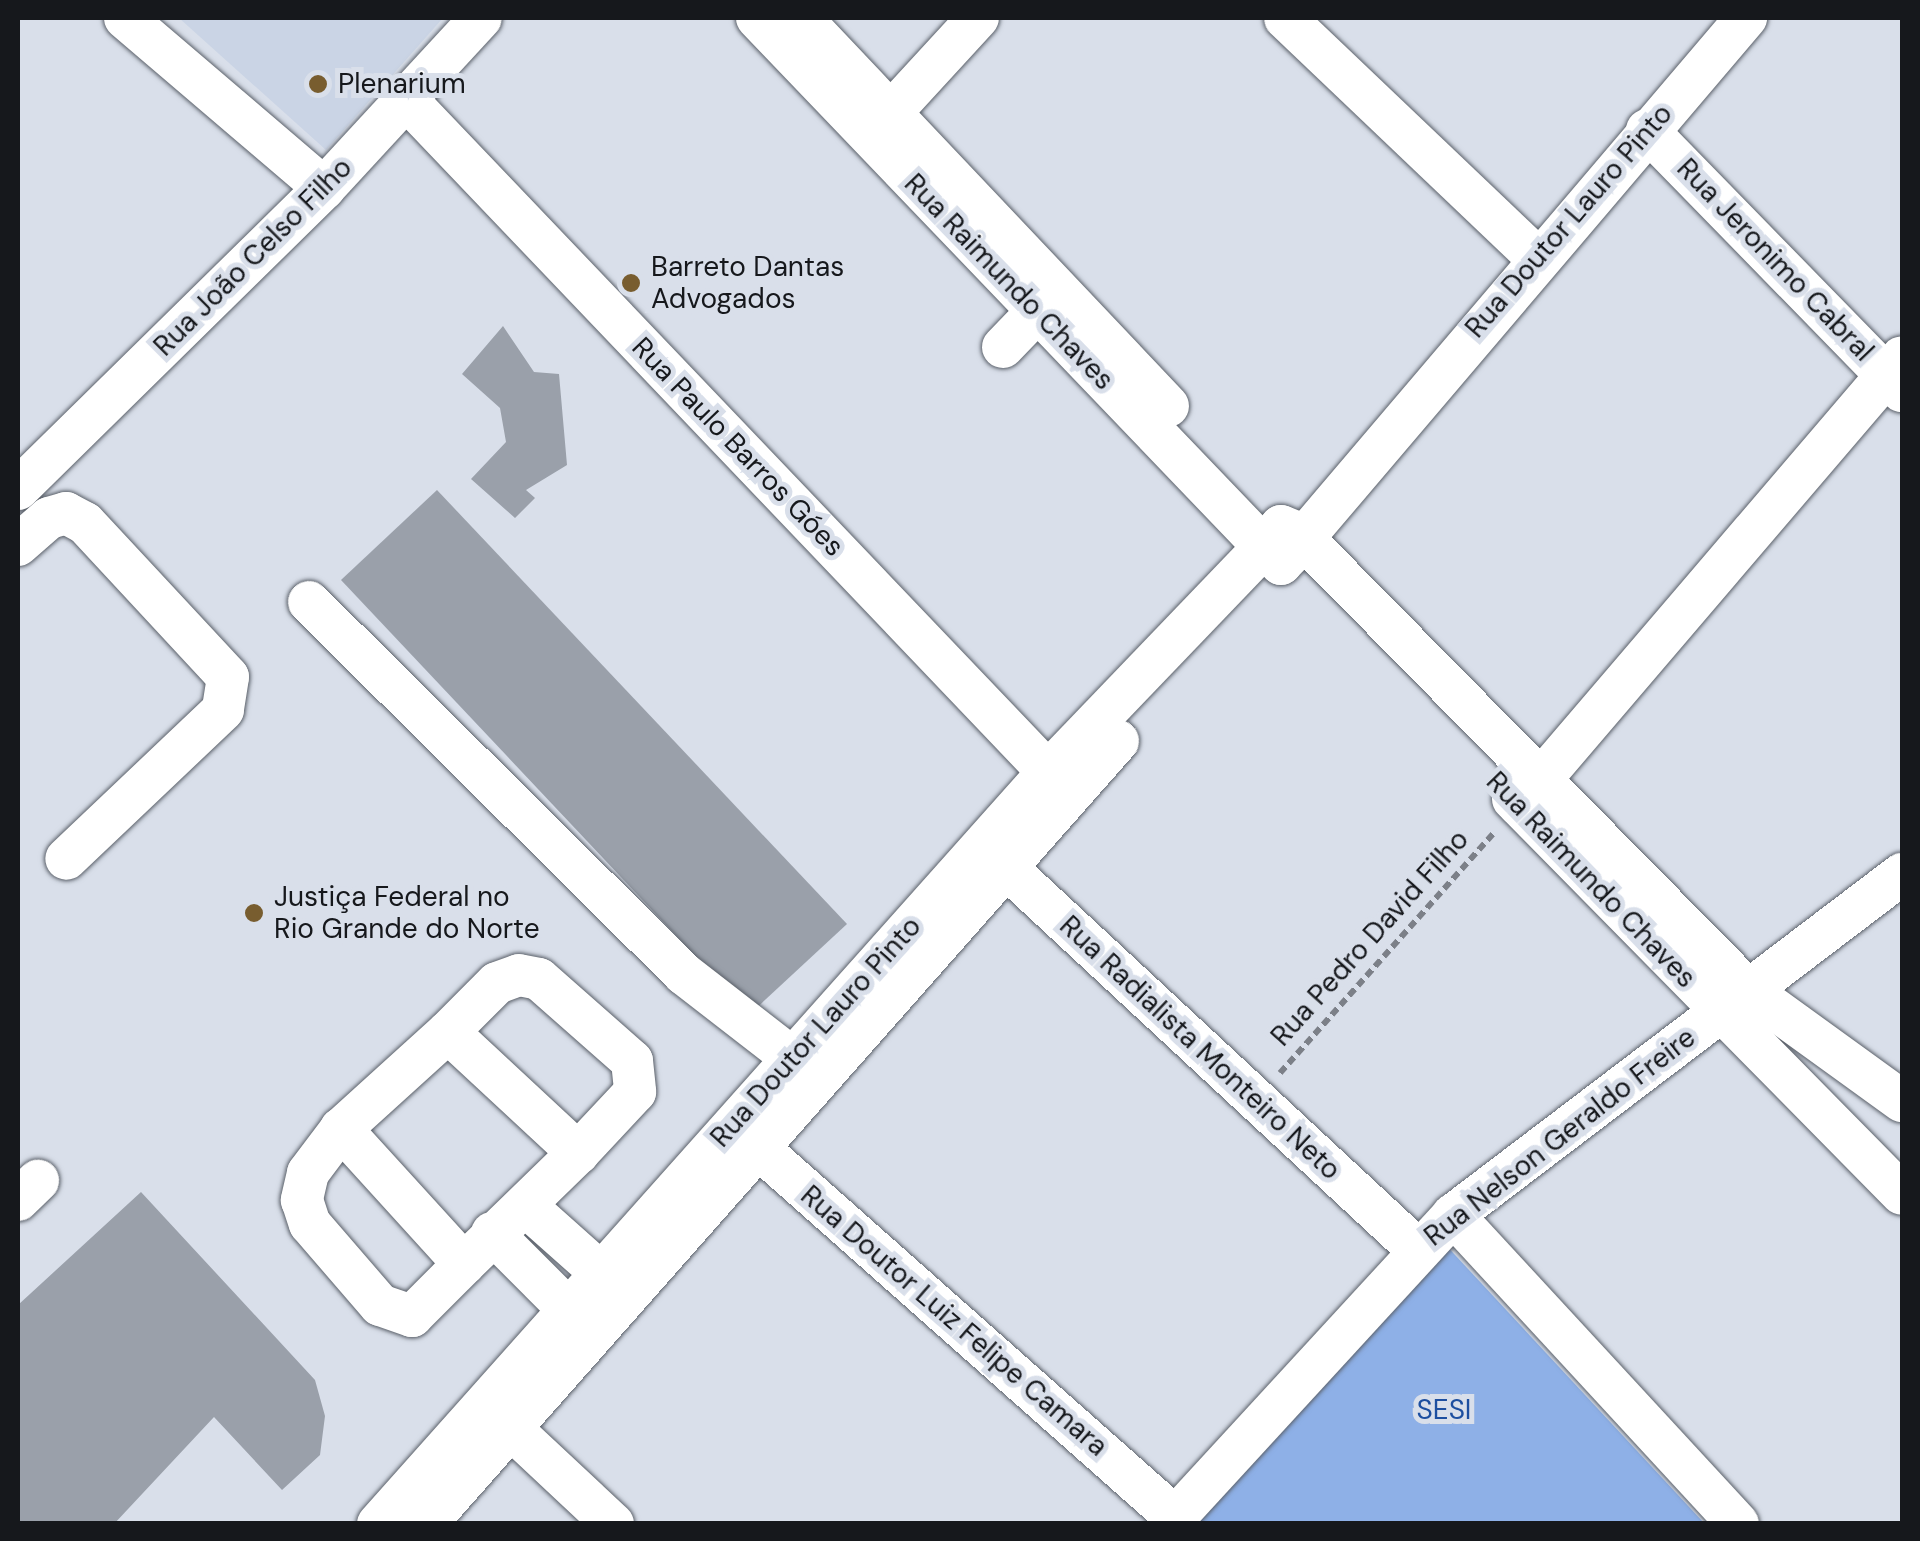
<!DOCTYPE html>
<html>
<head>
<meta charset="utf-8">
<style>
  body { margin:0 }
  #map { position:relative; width:1920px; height:1541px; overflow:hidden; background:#d9dfea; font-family:"DM Sans",sans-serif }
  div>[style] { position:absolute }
  .built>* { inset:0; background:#cad4e5 }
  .green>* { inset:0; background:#8eb0e7 }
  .building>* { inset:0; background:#9aa0aa }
  .path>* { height:6px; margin-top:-3px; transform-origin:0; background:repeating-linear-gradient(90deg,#7c8088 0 8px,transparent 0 13px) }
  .roads { filter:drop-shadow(0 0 2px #5a6069) drop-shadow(0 0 2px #5a6069) }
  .minor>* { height:42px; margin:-21px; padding:0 21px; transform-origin:21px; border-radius:21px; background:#fff }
  .dots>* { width:28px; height:28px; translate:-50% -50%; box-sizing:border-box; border:5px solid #d9dfea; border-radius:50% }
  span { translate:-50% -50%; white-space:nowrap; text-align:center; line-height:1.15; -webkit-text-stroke:10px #d9dfea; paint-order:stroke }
  .poi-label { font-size:28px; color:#16181c }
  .left { translate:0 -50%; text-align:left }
  .street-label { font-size:28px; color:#16181c }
  .park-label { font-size:28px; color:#1d4fa0 }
  .frame { position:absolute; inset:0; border:20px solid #16181c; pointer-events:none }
</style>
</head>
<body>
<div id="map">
  <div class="built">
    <i style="clip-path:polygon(179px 18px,443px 18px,326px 150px)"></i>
  </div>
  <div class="green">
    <i style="clip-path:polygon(1443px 1242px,1704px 1523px,1187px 1524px)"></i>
  </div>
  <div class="building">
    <i style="clip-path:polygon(503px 326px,534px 372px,559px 374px,567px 465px,526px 490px,535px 498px,515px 518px,471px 479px,506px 442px,500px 408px,462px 374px)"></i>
    <i style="clip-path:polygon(437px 490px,847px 924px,750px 1014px,341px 580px)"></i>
    <i style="clip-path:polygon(141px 1192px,315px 1380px,325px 1416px,320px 1455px,282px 1490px,214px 1417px,114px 1524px,18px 1524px,18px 1305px)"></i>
  </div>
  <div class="path">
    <i style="left:1280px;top:1073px;width:322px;rotate:-48.3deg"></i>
  </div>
  <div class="roads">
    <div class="minor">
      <i style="left:125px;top:18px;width:262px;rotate:40.5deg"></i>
      <i style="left:757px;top:18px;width:731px;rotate:46.22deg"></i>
      <i style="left:801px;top:18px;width:534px;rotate:46.59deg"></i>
      <i style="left:1285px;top:18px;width:347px;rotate:43.6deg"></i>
      <i style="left:407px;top:100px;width:958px;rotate:46.35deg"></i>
      <i style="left:1647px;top:130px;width:365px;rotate:45.7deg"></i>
      <i style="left:873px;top:132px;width:155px;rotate:-47.4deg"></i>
      <i style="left:1003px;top:347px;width:75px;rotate:-46.1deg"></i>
      <i style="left:18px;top:489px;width:429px;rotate:-44.5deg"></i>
      <i style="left:324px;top:188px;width:231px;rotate:-47.3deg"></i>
      <i style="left:1301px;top:541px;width:687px;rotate:-49.61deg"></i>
      <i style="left:1301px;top:543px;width:29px;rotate:134deg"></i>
      <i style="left:1281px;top:564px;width:25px;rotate:-135deg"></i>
      <i style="left:1263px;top:546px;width:27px;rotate:-48deg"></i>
      <i style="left:1281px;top:526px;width:18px;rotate:22deg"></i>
      <i style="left:1298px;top:533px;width:640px;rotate:45.44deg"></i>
      <i style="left:1747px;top:989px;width:191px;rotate:35.9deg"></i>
      <i style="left:18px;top:545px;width:41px;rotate:-41.1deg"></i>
      <i style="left:49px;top:518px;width:18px;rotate:-16deg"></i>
      <i style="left:66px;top:513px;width:21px;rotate:28deg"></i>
      <i style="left:85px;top:523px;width:210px;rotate:47.1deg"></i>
      <i style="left:228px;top:677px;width:33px;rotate:99deg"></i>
      <i style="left:223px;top:710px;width:216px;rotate:136.5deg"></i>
      <i style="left:309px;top:602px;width:528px;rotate:44.77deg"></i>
      <i style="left:684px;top:974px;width:165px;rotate:37.8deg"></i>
      <i style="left:1513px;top:799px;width:554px;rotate:45.44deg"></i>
      <i style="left:1519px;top:805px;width:589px;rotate:-49.47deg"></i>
      <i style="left:986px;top:849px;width:589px;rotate:42.87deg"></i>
      <i style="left:448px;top:1032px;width:178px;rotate:42.9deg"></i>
      <i style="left:578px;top:1153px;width:159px;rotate:135.8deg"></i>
      <i style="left:464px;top:1264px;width:183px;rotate:-132.3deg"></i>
      <i style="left:341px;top:1129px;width:144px;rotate:-42.2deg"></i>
      <i style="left:448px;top:1032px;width:69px;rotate:-45deg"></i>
      <i style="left:497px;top:983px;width:23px;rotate:-20deg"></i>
      <i style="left:519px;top:975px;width:20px;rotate:11deg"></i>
      <i style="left:539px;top:979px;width:124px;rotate:41.4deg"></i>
      <i style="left:632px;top:1061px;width:31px;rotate:84deg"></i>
      <i style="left:635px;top:1092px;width:83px;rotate:133.1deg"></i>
      <i style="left:341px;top:1129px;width:55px;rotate:126.9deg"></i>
      <i style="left:308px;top:1173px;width:28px;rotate:103deg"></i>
      <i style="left:302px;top:1200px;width:25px;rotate:72deg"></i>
      <i style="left:310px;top:1224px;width:107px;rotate:49.2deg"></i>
      <i style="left:380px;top:1305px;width:34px;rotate:19deg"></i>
      <i style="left:412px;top:1316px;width:74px;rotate:-45deg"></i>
      <i style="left:737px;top:1129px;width:585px;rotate:41.54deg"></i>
      <i style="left:18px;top:1200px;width:28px;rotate:-44deg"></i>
      <i style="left:528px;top:1208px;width:98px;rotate:41.7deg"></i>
      <i style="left:1453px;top:1215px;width:420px;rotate:47.3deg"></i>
      <i style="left:492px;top:1233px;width:109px;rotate:45deg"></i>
      <i style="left:489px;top:1408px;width:170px;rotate:43.1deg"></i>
      <i style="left:378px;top:1524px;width:1007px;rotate:-48.3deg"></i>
      <i style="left:1048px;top:772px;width:310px;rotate:-46.2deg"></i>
      <i style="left:426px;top:1524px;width:1045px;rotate:-48.53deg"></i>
      <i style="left:1169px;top:1524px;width:420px;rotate:-47.4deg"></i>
      <i style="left:1453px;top:1215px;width:564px;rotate:-37.22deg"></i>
    </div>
  </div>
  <div class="dots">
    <i style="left:318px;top:84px;background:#785d2f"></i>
    <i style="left:631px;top:283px;background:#785d2f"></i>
    <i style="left:254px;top:913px;background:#785d2f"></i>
  </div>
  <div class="poi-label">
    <span class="left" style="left:338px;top:84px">Plenarium</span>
    <span class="left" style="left:651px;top:283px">Barreto Dantas<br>Advogados</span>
    <span class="left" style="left:274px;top:913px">Justiça Federal no<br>Rio Grande do Norte</span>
  </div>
  <div class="street-label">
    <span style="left:1569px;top:221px;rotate:-49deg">Rua Doutor Lauro Pinto</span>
    <span style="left:253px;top:257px;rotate:-45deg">Rua João Celso Filho</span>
    <span style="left:1775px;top:260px;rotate:46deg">Rua Jeronimo Cabral</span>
    <span style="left:1009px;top:282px;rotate:46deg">Rua Raimundo Chaves</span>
    <span style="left:738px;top:447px;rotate:46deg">Rua Paulo Barros Góes</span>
    <span style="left:1591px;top:880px;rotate:46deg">Rua Raimundo Chaves</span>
    <span style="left:1370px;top:938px;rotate:-48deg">Rua Pedro David Filho</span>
    <span style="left:816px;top:1032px;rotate:-48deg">Rua Doutor Lauro Pinto</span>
    <span style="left:1200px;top:1048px;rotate:43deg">Rua Radialista Monteiro Neto</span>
    <span style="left:1560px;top:1137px;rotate:-38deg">Rua Nelson Geraldo Freire</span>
    <span style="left:954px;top:1321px;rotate:41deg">Rua Doutor Luiz Felipe Camara</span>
  </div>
  <div class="park-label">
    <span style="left:1444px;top:1410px">SESI</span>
  </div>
  <div class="frame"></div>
</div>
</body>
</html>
